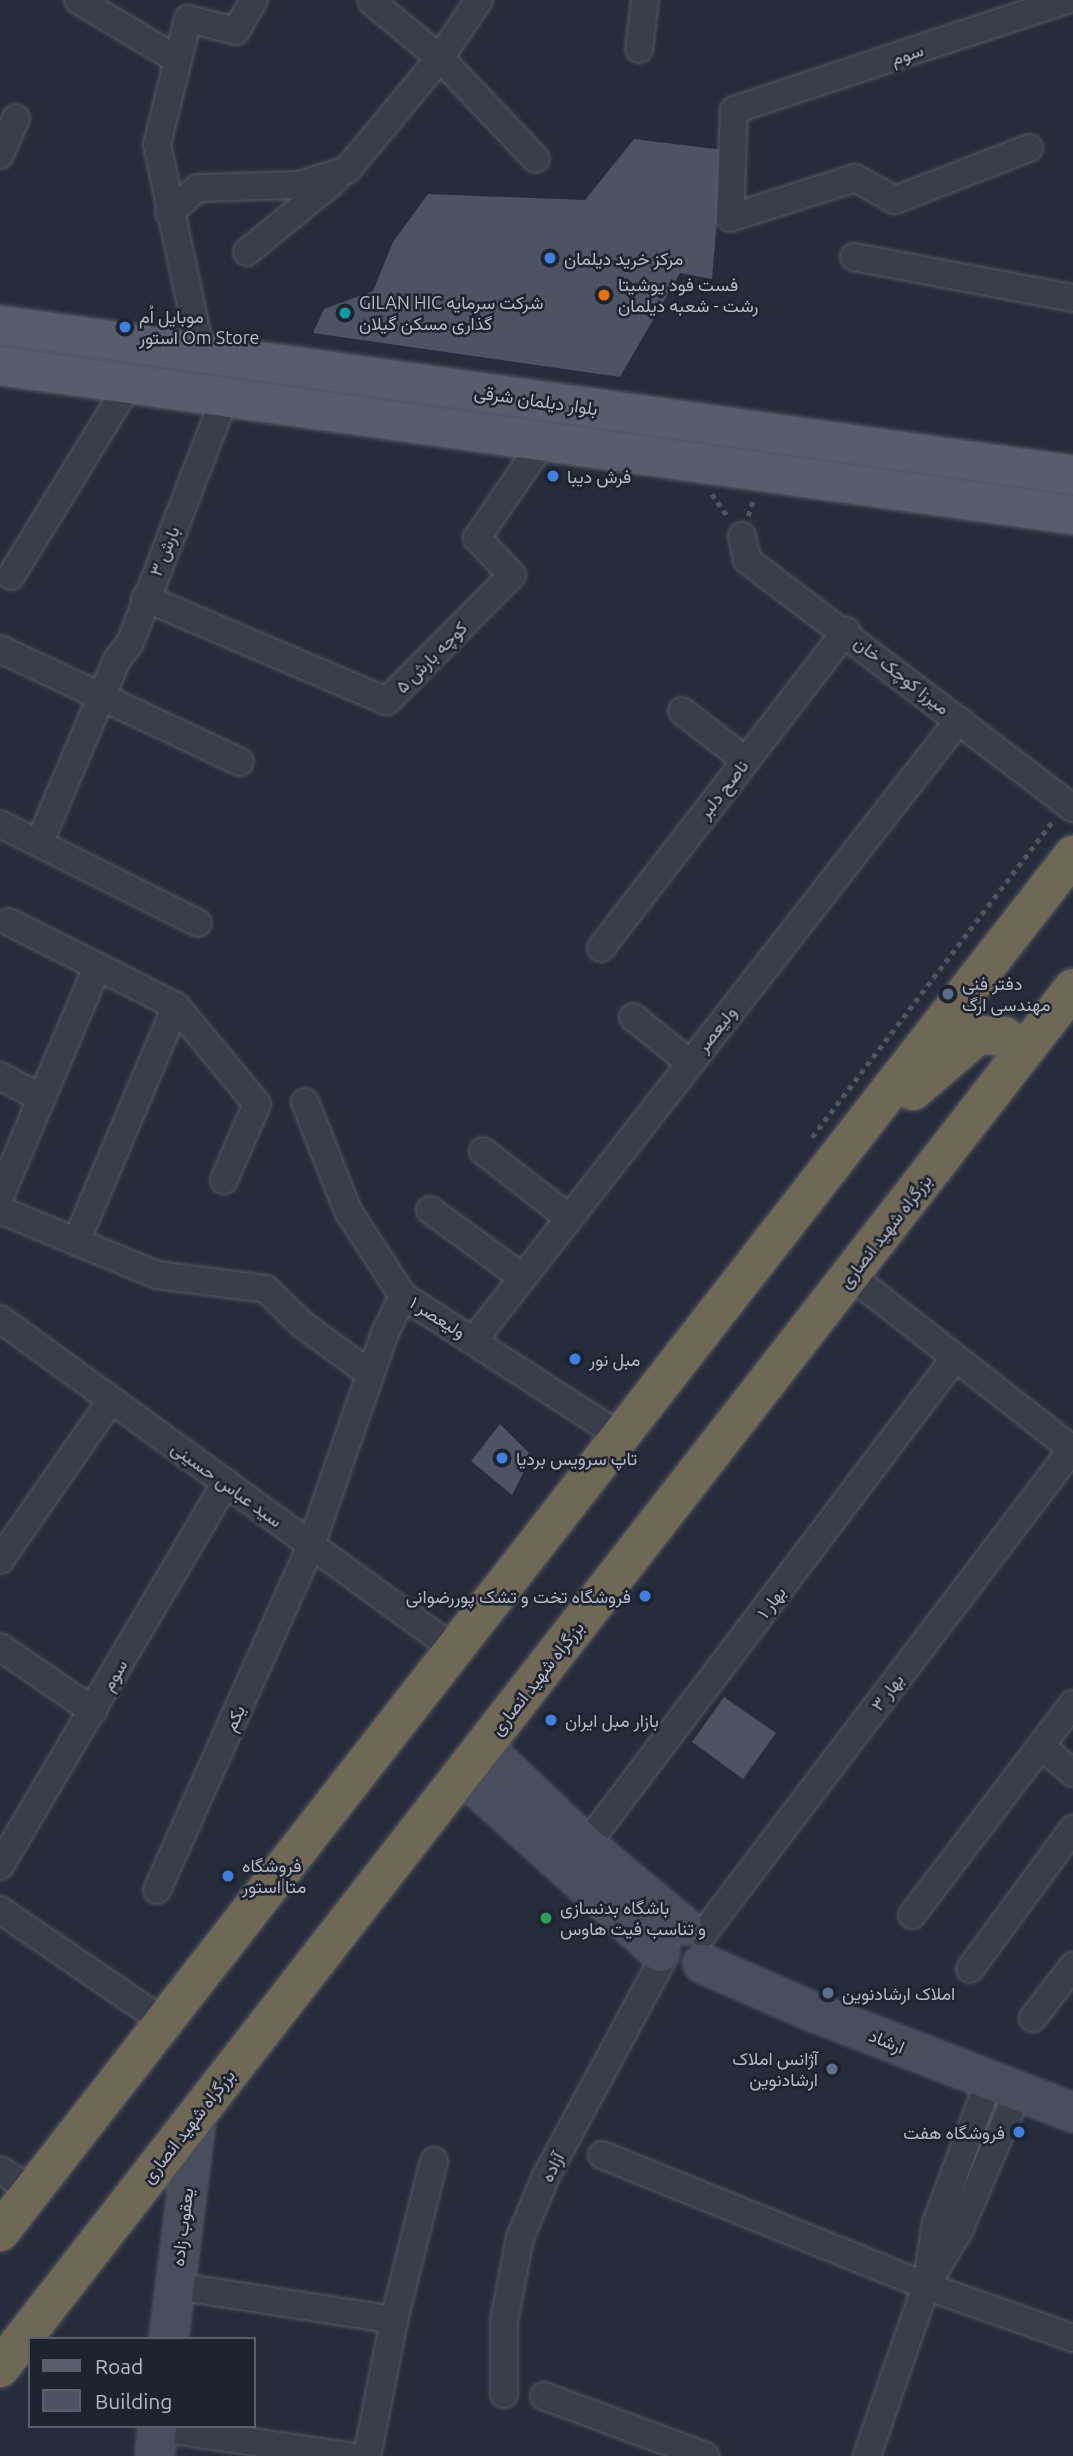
<!DOCTYPE html>
<html>
<head>
<meta charset="utf-8">
<style>
  body { margin:0 }
  #map { position:relative; width:1073px; height:2456px; overflow:hidden; background:#262c39; font-family:Ubuntu,Vazirmatn,sans-serif }
  div>[style] { position:absolute }
  .building>* { inset:0; background:#4c5463 }
  .path>* { height:4.5px; margin-top:-2.25px; transform-origin:0; background:repeating-linear-gradient(90deg,#49585c 0 5px,transparent 0 10px) }
  .roads { filter:drop-shadow(0 0 2px #545a65) drop-shadow(0 0 2px #545a65) }
  .street>* { height:26px; margin:-13px; padding:0 13px; transform-origin:13px; border-radius:13px; background:#393f4a }
  .secondary>* { height:37px; margin:-18.5px; padding:0 18.5px; transform-origin:18.5px; border-radius:18.5px; background:#484e5c }
  .primary>* { height:38px; margin:-19px; padding:0 19px; transform-origin:19px; border-radius:19px; background:#575d6a }
  .highway>* { height:38px; margin:-19px; padding:0 19px; transform-origin:19px; border-radius:19px; background:#6f6857 }
  .dots>* { width:19px; height:19px; translate:-50% -50%; box-sizing:border-box; border:4px solid #1e242f; border-radius:50% }
  span { translate:-50% -50%; white-space:nowrap; text-align:center; line-height:1.15; -webkit-text-stroke:5px #1e242f; paint-order:stroke }
  .street-label { font-size:18px; color:#b5bac5 }
  .poi-label { font-size:18px; color:#b5bac5 }
  .left { translate:0 -50%; text-align:left }
  .right { translate:-100% -50%; text-align:right }
  .legend { position:absolute; left:28px; top:2337px; width:228px; height:91px; box-sizing:border-box; background:#1e242f; border:2px solid #5a606b; margin:0; padding:9px 12px; list-style:none; font-size:21px; color:#b5bac5 }
  .legend li { display:flex; align-items:center; gap:14px; height:35px }
  .legend b { width:35px; border:2px solid #5a606b }
</style>
</head>
<body>
<div id="map">
  <div class="building">
    <i style="clip-path:polygon(634px 139px,723px 150px,712px 279px,680px 273px,620px 377px,313px 333px,324px 309px,373px 291px,393px 242px,428px 194px,585px 200px)"></i>
    <i style="clip-path:polygon(500px 1424px,532px 1456px,512px 1495px,471px 1461px)"></i>
    <i style="clip-path:polygon(724px 1697px,776px 1733px,743px 1779px,692px 1742px)"></i>
  </div>
  <div class="path">
    <i style="left:712px;top:494px;width:29px;rotate:55deg"></i>
    <i style="left:748px;top:516px;width:19px;rotate:-72deg"></i>
    <i style="left:812px;top:1137px;width:397px;rotate:-52.7deg"></i>
  </div>
  <div class="roads">
    <div class="street">
      <i style="left:78px;top:0;width:117px;rotate:31deg"></i>
      <i style="left:372px;top:2px;width:88px;rotate:39.5deg"></i>
      <i style="left:440px;top:58px;width:139px;rotate:46.5deg"></i>
      <i style="left:639px;top:49px;width:49px;rotate:-83deg"></i>
      <i style="left:1029px;top:148px;width:144px;rotate:158.8deg"></i>
      <i style="left:895px;top:200px;width:46px;rotate:-151.2deg"></i>
      <i style="left:855px;top:178px;width:131px;rotate:162.3deg"></i>
      <i style="left:730px;top:218px;width:108px;rotate:-87.9deg"></i>
      <i style="left:734px;top:110px;width:350px;rotate:-18.3deg"></i>
      <i style="left:0;top:155px;width:40px;rotate:-66.6deg"></i>
      <i style="left:169px;top:213px;width:38px;rotate:-41deg"></i>
      <i style="left:198px;top:188px;width:101px;rotate:-1.7deg"></i>
      <i style="left:299px;top:185px;width:50px;rotate:-17.4deg"></i>
      <i style="left:347px;top:170px;width:146px;rotate:-50.3deg"></i>
      <i style="left:440px;top:58px;width:70px;rotate:-56.1deg"></i>
      <i style="left:247px;top:252px;width:114px;rotate:-39.3deg"></i>
      <i style="left:854px;top:257px;width:223px;rotate:10.6deg"></i>
      <i style="left:201px;top:353px;width:213px;rotate:-101.9deg"></i>
      <i style="left:157px;top:145px;width:130px;rotate:-76.2deg"></i>
      <i style="left:188px;top:19px;width:49px;rotate:14deg"></i>
      <i style="left:236px;top:31px;width:36px;rotate:-60deg"></i>
      <i style="left:742px;top:536px;width:25px;rotate:78deg"></i>
      <i style="left:747px;top:560px;width:410px;rotate:37.3deg"></i>
      <i style="left:11px;top:576px;width:224px;rotate:-58.5deg"></i>
      <i style="left:145px;top:598px;width:263px;rotate:23.1deg"></i>
      <i style="left:387px;top:701px;width:177px;rotate:-45.2deg"></i>
      <i style="left:512px;top:575px;width:51px;rotate:-133.4deg"></i>
      <i style="left:477px;top:538px;width:115px;rotate:-55.6deg"></i>
      <i style="left:0;top:649px;width:265px;rotate:25.2deg"></i>
      <i style="left:682px;top:711px;width:81px;rotate:38deg"></i>
      <i style="left:0;top:824px;width:221px;rotate:26.6deg"></i>
      <i style="left:40px;top:841px;width:197px;rotate:-67deg"></i>
      <i style="left:117px;top:660px;width:21px;rotate:-53deg"></i>
      <i style="left:130px;top:643px;width:261px;rotate:-68.9deg"></i>
      <i style="left:9px;top:922px;width:187px;rotate:26.7deg"></i>
      <i style="left:176px;top:1006px;width:127px;rotate:50.4deg"></i>
      <i style="left:257px;top:1104px;width:83px;rotate:113.5deg"></i>
      <i style="left:601px;top:948px;width:401px;rotate:-52.3deg"></i>
      <i style="left:633px;top:1017px;width:73px;rotate:38.9deg"></i>
      <i style="left:0;top:1076px;width:47px;rotate:28.2deg"></i>
      <i style="left:305px;top:1102px;width:117px;rotate:68.5deg"></i>
      <i style="left:348px;top:1211px;width:101px;rotate:57.1deg"></i>
      <i style="left:403px;top:1296px;width:258px;rotate:32.8deg"></i>
      <i style="left:483px;top:1151px;width:109px;rotate:37.9deg"></i>
      <i style="left:0;top:1196px;width:248px;rotate:-67deg"></i>
      <i style="left:0;top:1210px;width:170px;rotate:22.5deg"></i>
      <i style="left:157px;top:1275px;width:110px;rotate:7.3deg"></i>
      <i style="left:266px;top:1289px;width:50px;rotate:44.2deg"></i>
      <i style="left:302px;top:1324px;width:84px;rotate:36.3deg"></i>
      <i style="left:430px;top:1210px;width:114px;rotate:36.1deg"></i>
      <i style="left:76px;top:1242px;width:256px;rotate:-67deg"></i>
      <i style="left:850px;top:1275px;width:283px;rotate:38.1deg"></i>
      <i style="left:0;top:1319px;width:561px;rotate:36.01deg"></i>
      <i style="left:474px;top:1340px;width:787px;rotate:-51.97deg"></i>
      <i style="left:0;top:1560px;width:195px;rotate:-55.2deg"></i>
      <i style="left:0;top:1647px;width:113px;rotate:34.5deg"></i>
      <i style="left:1041px;top:1746px;width:42px;rotate:40.2deg"></i>
      <i style="left:586px;top:1845px;width:611px;rotate:-52.85deg"></i>
      <i style="left:0;top:1866px;width:445px;rotate:-59.5deg"></i>
      <i style="left:157px;top:1890px;width:378px;rotate:-65.9deg"></i>
      <i style="left:311px;top:1545px;width:222px;rotate:-70.8deg"></i>
      <i style="left:384px;top:1335px;width:43px;rotate:-64deg"></i>
      <i style="left:0;top:1910px;width:199px;rotate:34.3deg"></i>
      <i style="left:912px;top:1915px;width:265px;rotate:-52.7deg"></i>
      <i style="left:703px;top:1934px;width:611px;rotate:-52.72deg"></i>
      <i style="left:970px;top:1969px;width:174px;rotate:-53.7deg"></i>
      <i style="left:1033px;top:2018px;width:66px;rotate:-52.4deg"></i>
      <i style="left:602px;top:2155px;width:349px;rotate:22deg"></i>
      <i style="left:926px;top:2286px;width:156px;rotate:19.5deg"></i>
      <i style="left:0;top:2170px;width:38px;rotate:33deg"></i>
      <i style="left:932px;top:2275px;width:52px;rotate:-58.5deg"></i>
      <i style="left:959px;top:2231px;width:151px;rotate:-67deg"></i>
      <i style="left:175px;top:2286px;width:222px;rotate:8.8deg"></i>
      <i style="left:504px;top:2394px;width:73px;rotate:-90deg"></i>
      <i style="left:504px;top:2321px;width:85px;rotate:-79.1deg"></i>
      <i style="left:520px;top:2238px;width:67px;rotate:-67.2deg"></i>
      <i style="left:546px;top:2176px;width:247px;rotate:-61.7deg"></i>
      <i style="left:544px;top:2396px;width:172px;rotate:20.4deg"></i>
      <i style="left:157px;top:2428px;width:194px;rotate:8.3deg"></i>
      <i style="left:367px;top:2456px;width:139px;rotate:-78.8deg"></i>
      <i style="left:394px;top:2320px;width:164px;rotate:-75.9deg"></i>
      <i style="left:867px;top:2456px;width:180px;rotate:-70.9deg"></i>
      <i style="left:926px;top:2286px;width:64px;rotate:-81deg"></i>
      <i style="left:936px;top:2223px;width:152px;rotate:-69.5deg"></i>
    </div>
    <div class="secondary">
      <i style="left:483px;top:1747px;width:142px;rotate:43.6deg"></i>
      <i style="left:586px;top:1845px;width:125px;rotate:39.8deg"></i>
      <i style="left:462px;top:1774px;width:266px;rotate:42deg"></i>
      <i style="left:702px;top:1963px;width:120px;rotate:23.6deg"></i>
      <i style="left:812px;top:2011px;width:280px;rotate:21.2deg"></i>
      <i style="left:168px;top:2339px;width:225px;rotate:-82.8deg"></i>
      <i style="left:154px;top:2456px;width:30px;rotate:-84deg"></i>
    </div>
    <div class="primary">
      <i style="left:0;top:325px;width:1083px;rotate:7.96deg"></i>
      <i style="left:0;top:366px;width:1083px;rotate:7.91deg"></i>
    </div>
    <div class="highway">
      <i style="left:913px;top:1091px;width:86px;rotate:-40.7deg"></i>
      <i style="left:978px;top:1035px;width:26px;rotate:2deg"></i>
      <i style="left:1004px;top:1036px;width:25px;rotate:42deg"></i>
      <i style="left:0;top:2232px;width:1746px;rotate:-52.07deg"></i>
      <i style="left:0;top:2368px;width:1748px;rotate:-52.13deg"></i>
    </div>
  </div>
  <div class="dots">
    <i style="left:550px;top:258px;background:#3f7fe0"></i>
    <i style="left:604px;top:295px;background:#e8710a"></i>
    <i style="left:345px;top:313px;background:#0f9aa8"></i>
    <i style="left:125px;top:327px;background:#3f7fe0"></i>
    <i style="left:553px;top:476px;background:#3f7fe0"></i>
    <i style="left:948px;top:994px;background:#5c6f8a"></i>
    <i style="left:575px;top:1359px;background:#3f7fe0"></i>
    <i style="left:502px;top:1458px;background:#3f7fe0"></i>
    <i style="left:645px;top:1596px;background:#3f7fe0"></i>
    <i style="left:551px;top:1720px;background:#3f7fe0"></i>
    <i style="left:228px;top:1876px;background:#3f7fe0"></i>
    <i style="left:546px;top:1918px;background:#2e9e5b"></i>
    <i style="left:828px;top:1993px;background:#5c6f8a"></i>
    <i style="left:832px;top:2069px;background:#5c6f8a"></i>
    <i style="left:1019px;top:2132px;background:#3f7fe0"></i>
  </div>
  <div class="street-label">
    <span style="left:907px;top:54px;rotate:-19deg">سوم</span>
    <span style="left:536px;top:400px;rotate:8deg">بلوار دیلمان شرقی</span>
    <span style="left:164px;top:551px;rotate:-68deg">بارش ۳</span>
    <span style="left:431px;top:657px;rotate:-45deg">کوچه بارش ۵</span>
    <span style="left:902px;top:675px;rotate:38deg">میرزا کوچک خان</span>
    <span style="left:723px;top:789px;rotate:-52deg">ناصح دلبر</span>
    <span style="left:716px;top:1029px;rotate:-52deg">ولیعصر</span>
    <span style="left:885px;top:1231px;rotate:-52deg">بزرگراه شهید انصاری</span>
    <span style="left:438px;top:1317px;rotate:32deg">ولیعصر ۱</span>
    <span style="left:227px;top:1484px;rotate:36deg">سید عباس حسینی</span>
    <span style="left:771px;top:1602px;rotate:-53deg">بهار ۱</span>
    <span style="left:114px;top:1675px;rotate:-60deg">سوم</span>
    <span style="left:537px;top:1678px;rotate:-52deg">بزرگراه شهید انصاری</span>
    <span style="left:887px;top:1692px;rotate:-53deg">بهار ۳</span>
    <span style="left:234px;top:1718px;rotate:-66deg">یکم</span>
    <span style="left:887px;top:2041px;rotate:22deg">ارشاد</span>
    <span style="left:188px;top:2126px;rotate:-52deg">بزرگراه شهید انصاری</span>
    <span style="left:552px;top:2167px;rotate:-63deg">آزاده</span>
    <span style="left:182px;top:2227px;rotate:-83deg">یعقوب زاده</span>
  </div>
  <div class="poi-label">
    <span class="left" style="left:564px;top:258px">مرکز خرید دیلمان</span>
    <span class="left" style="left:618px;top:295px">فست فود یوشیتا<br>رشت - شعبه دیلمان</span>
    <span class="left" style="left:359px;top:313px">GILAN HIC شرکت سرمایه<br>گذاری مسکن گیلان</span>
    <span class="left" style="left:139px;top:327px">موبایل اُم<br>استور Om Store</span>
    <span class="left" style="left:567px;top:476px">فرش دیبا</span>
    <span class="left" style="left:962px;top:994px">دفتر فنی<br>مهندسی ارگ</span>
    <span class="left" style="left:589px;top:1359px">مبل نور</span>
    <span class="left" style="left:516px;top:1458px">تاپ سرویس بردیا</span>
    <span class="right" style="left:631px;top:1596px">فروشگاه تخت و تشک پوررضوانی</span>
    <span class="left" style="left:565px;top:1720px">بازار مبل ایران</span>
    <span class="left" style="left:242px;top:1876px">فروشگاه<br>متا استور</span>
    <span class="left" style="left:560px;top:1918px">باشگاه بدنسازی<br>و تناسب فیت هاوس</span>
    <span class="left" style="left:842px;top:1993px">املاک ارشادنوین</span>
    <span class="right" style="left:818px;top:2069px">آژانس املاک<br>ارشادنوین</span>
    <span class="right" style="left:1005px;top:2132px">فروشگاه هفت</span>
  </div>
  <ul class="legend">
  <li><b style="height:9px;background:#575d6a"></b>Road</li>
  <li><b style="height:19px;background:#4c5463"></b>Building</li>
  </ul>
</div>
</body>
</html>
